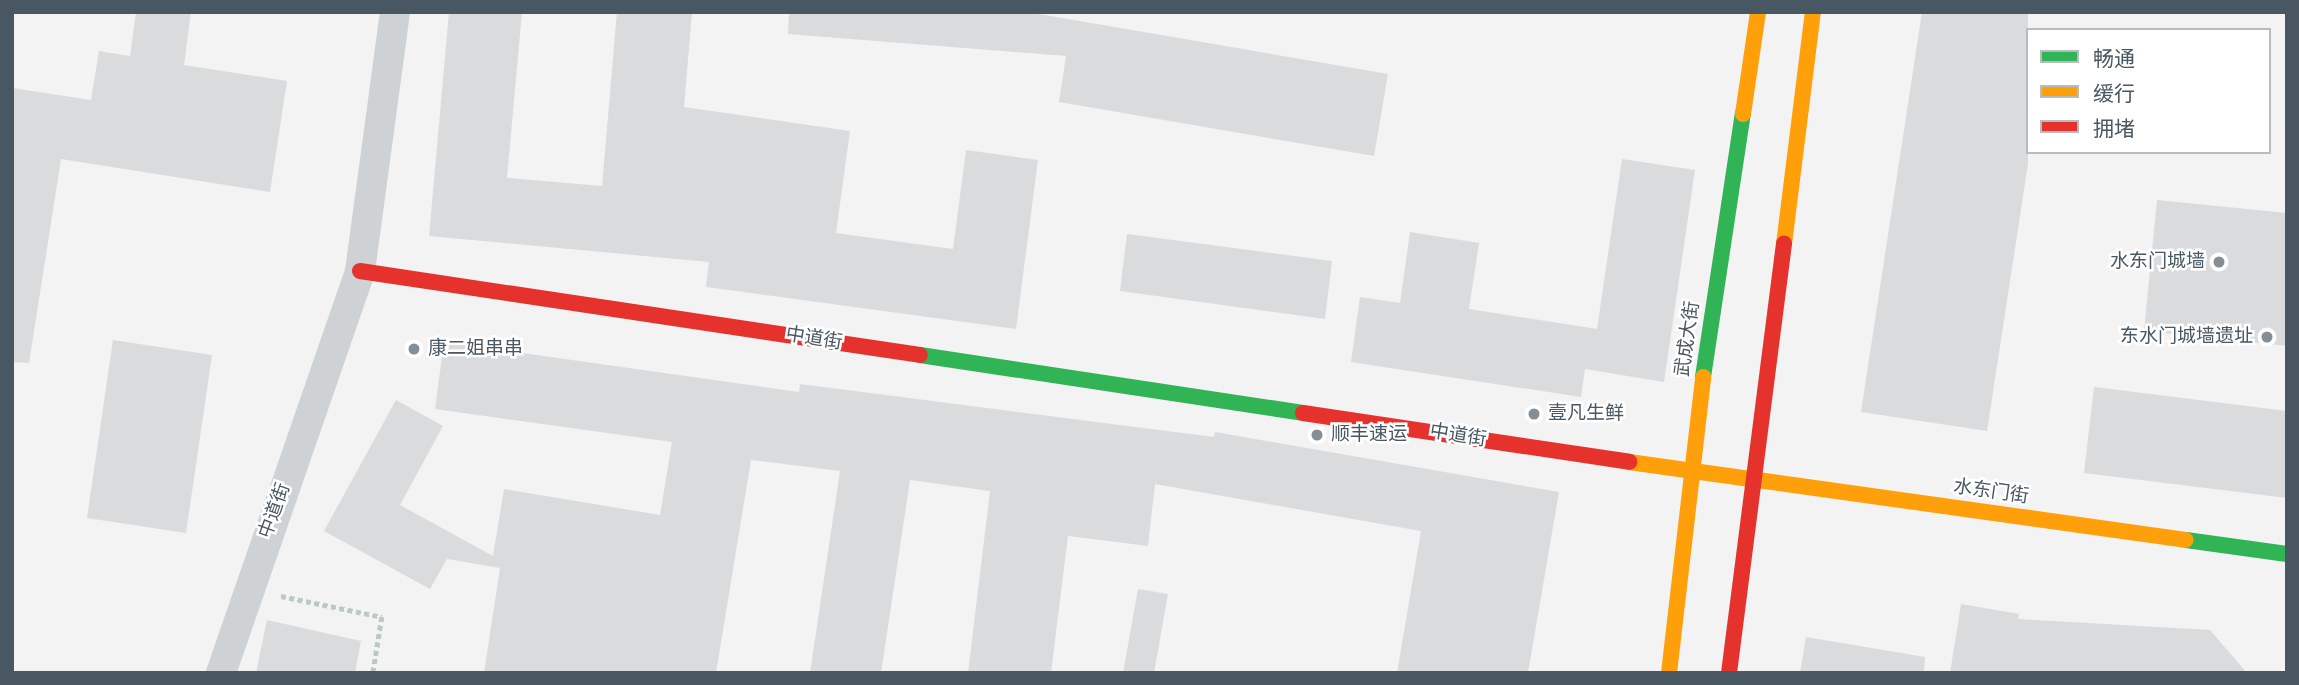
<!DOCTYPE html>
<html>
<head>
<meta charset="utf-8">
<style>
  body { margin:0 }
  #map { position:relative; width:2299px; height:685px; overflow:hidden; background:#f3f3f3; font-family:"Varela Round","Noto Sans SC",sans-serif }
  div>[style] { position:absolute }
  .building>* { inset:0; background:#dadbdc }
  .path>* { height:4.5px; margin-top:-2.25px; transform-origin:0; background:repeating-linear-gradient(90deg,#bbc8c3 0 5px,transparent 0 8.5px) }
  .street>* { height:30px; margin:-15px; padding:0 15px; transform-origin:15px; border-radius:15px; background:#ced2d4 }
  .fast>* { height:16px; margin:-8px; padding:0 8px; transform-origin:8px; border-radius:8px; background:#30b455 }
  .slow>* { height:16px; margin:-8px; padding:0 8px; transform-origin:8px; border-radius:8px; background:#ff9f0a }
  .jam>* { height:16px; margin:-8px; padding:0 8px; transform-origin:8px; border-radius:8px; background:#e5322d }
  .dots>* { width:19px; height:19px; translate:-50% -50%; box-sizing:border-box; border:4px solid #fff; border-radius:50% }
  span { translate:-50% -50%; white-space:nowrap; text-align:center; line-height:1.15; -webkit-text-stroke:5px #fff; paint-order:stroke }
  .poi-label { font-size:19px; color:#485761 }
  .right { translate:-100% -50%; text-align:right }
  .left { translate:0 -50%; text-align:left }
  .street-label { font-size:19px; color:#485761 }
  .frame { position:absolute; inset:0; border:14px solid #485761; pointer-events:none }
  .legend { position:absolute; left:2026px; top:28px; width:245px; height:126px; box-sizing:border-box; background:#fff; border:2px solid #b6bcc0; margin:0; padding:9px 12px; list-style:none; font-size:21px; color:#485761 }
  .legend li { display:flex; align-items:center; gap:14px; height:35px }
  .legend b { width:35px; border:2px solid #b6bcc0 }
</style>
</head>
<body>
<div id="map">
  <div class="building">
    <i style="clip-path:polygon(136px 12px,191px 12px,184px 65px,287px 81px,270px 192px,61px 159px,29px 363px,12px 362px,12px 88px,91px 100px,99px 51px,130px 56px)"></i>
    <i style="clip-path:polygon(449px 12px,522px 12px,507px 178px,602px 186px,617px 12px,692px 12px,684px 107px,850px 131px,836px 233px,953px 249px,966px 150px,1038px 160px,1016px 329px,706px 287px,709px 262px,429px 236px)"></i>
    <i style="clip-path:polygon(789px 12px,1027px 12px,1388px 74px,1374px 156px,1059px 102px,1066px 56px,788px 34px)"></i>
    <i style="clip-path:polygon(1922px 12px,2028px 12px,2028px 164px,1987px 431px,1861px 412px)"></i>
    <i style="clip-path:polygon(1622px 159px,1695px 170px,1664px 382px,1585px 369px,1581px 397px,1351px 362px,1360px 297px,1400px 303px,1410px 232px,1479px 243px,1469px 309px,1597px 329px)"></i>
    <i style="clip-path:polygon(2157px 200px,2287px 213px,2287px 346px,2144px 331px)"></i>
    <i style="clip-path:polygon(1127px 234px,1332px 261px,1325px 319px,1120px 291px)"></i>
    <i style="clip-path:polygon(113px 340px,212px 355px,186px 533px,87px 518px)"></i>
    <i style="clip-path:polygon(444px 342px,799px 392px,800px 384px,1214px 437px,1215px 432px,1559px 492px,1528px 673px,1397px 673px,1421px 531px,1155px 484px,1148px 546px,1068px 536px,1051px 673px,968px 673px,990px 491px,910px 480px,881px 673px,810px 673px,840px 471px,751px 460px,716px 673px,484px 673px,500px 568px,447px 559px,430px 589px,324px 531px,396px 400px,443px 426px,400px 505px,493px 556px,504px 489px,660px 515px,672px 442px,435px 409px)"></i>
    <i style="clip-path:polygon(2094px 387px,2287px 411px,2287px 498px,2084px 473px)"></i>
    <i style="clip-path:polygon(1138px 589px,1168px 594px,1154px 673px,1123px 673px)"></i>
    <i style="clip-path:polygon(1961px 604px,2019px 614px,2018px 619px,2210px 630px,2247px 673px,1950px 673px)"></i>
    <i style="clip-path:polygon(267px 620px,361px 641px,355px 673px,256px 673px)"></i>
    <i style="clip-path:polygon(1806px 637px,1925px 657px,1924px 673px,1800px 673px)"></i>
  </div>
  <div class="path">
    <i style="left:281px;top:596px;width:103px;rotate:11.7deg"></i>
    <i style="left:382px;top:617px;width:57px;rotate:99.1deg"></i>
  </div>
  <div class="street">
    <i style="left:221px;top:673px;width:425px;rotate:-70.9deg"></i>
    <i style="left:360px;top:271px;width:261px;rotate:-82.3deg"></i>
  </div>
  <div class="fast">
    <i style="left:920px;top:355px;width:387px;rotate:8.6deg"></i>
    <i style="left:1703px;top:377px;width:266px;rotate:-81.4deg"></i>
    <i style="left:2186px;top:540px;width:102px;rotate:7.9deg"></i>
  </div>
  <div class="slow">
    <i style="left:1743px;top:114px;width:103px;rotate:-81.6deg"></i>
    <i style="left:1784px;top:244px;width:234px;rotate:-82.9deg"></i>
    <i style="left:1629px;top:462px;width:562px;rotate:7.97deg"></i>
    <i style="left:1669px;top:673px;width:298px;rotate:-83.4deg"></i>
  </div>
  <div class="jam">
    <i style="left:360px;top:271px;width:566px;rotate:8.53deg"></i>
    <i style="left:1303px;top:413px;width:330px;rotate:8.5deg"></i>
    <i style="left:1729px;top:673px;width:433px;rotate:-82.7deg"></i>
  </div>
  <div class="dots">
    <i style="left:2219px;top:262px;background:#848e94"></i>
    <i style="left:2267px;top:337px;background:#848e94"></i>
    <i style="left:414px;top:349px;background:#848e94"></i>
    <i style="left:1534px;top:414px;background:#848e94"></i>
    <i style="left:1317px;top:435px;background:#848e94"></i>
  </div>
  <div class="poi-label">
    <span class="right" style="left:2205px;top:262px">水东门城墙</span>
    <span class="right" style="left:2253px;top:337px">东水门城墙遗址</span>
    <span class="left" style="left:428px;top:349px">康二姐串串</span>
    <span class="left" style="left:1548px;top:414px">壹凡生鲜</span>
    <span class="left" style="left:1331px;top:435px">顺丰速运</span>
  </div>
  <div class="street-label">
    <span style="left:814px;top:339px;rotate:9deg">中道街</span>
    <span style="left:1688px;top:339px;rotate:-82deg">武成大街</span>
    <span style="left:1458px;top:436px;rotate:9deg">中道街</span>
    <span style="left:1991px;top:492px;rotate:8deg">水东门街</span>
    <span style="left:275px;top:511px;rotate:-70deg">中道街</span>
  </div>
  <div class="frame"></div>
  <ul class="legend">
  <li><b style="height:9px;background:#30b455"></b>畅通</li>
  <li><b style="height:9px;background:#ff9f0a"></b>缓行</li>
  <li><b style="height:9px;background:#e5322d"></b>拥堵</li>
  </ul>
</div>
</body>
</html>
